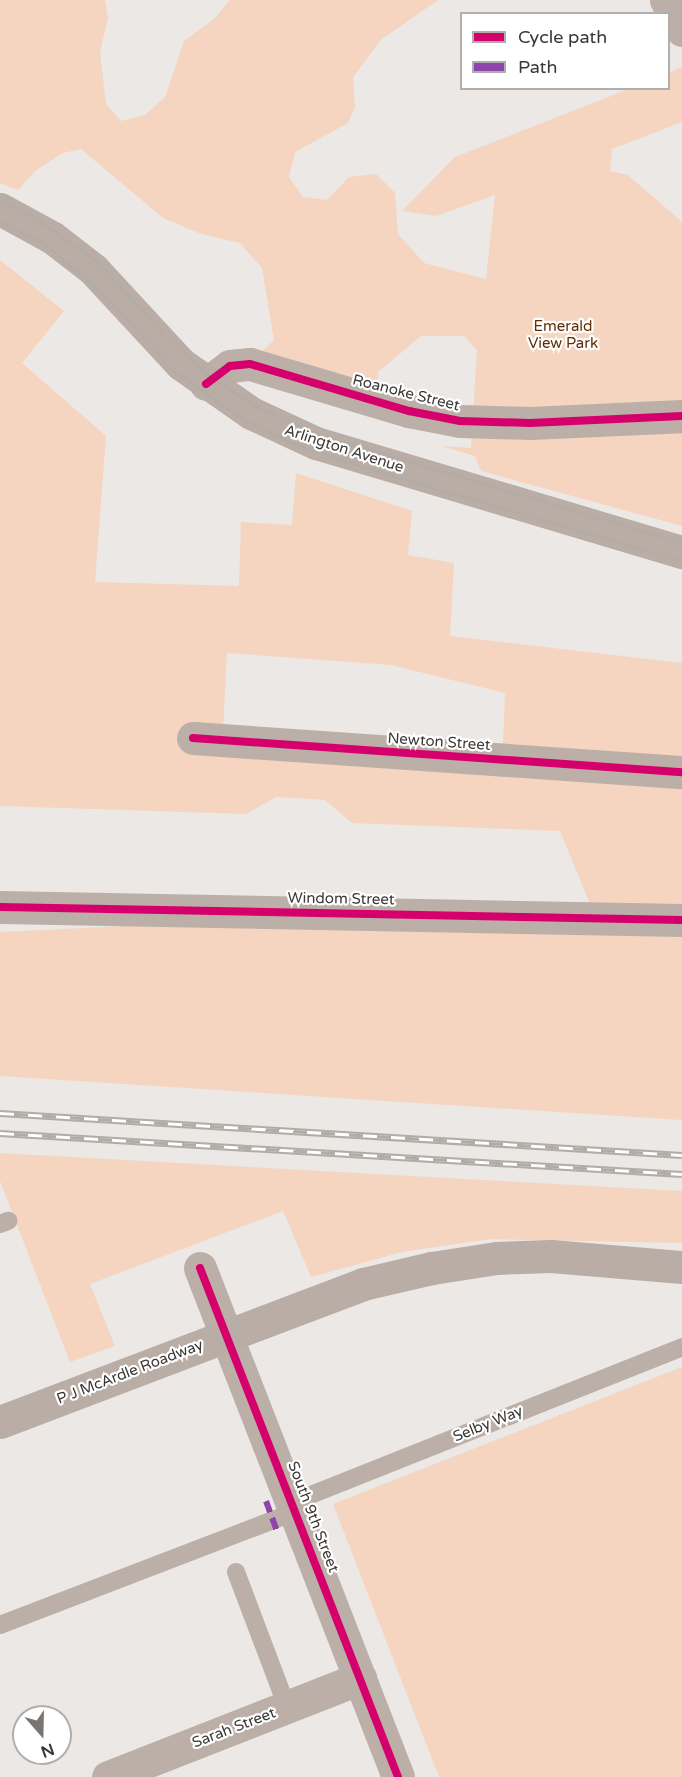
<!DOCTYPE html>
<html>
<head>
<meta charset="utf-8">
<style>
  body { margin:0 }
  #map { position:relative; width:682px; height:1777px; overflow:hidden; background:#ece8e6; font-family:"Varela Round",sans-serif }
  div>[style] { position:absolute }
  .green>* { inset:0; background:#f5d4c0 }
  .lane>* { height:18px; margin:-9px; padding:0 9px; transform-origin:9px; border-radius:9px; background:#bbafa8 }
  .street>* { height:33px; margin:-16.5px; padding:0 16.5px; transform-origin:16.5px; border-radius:16.5px; background:#bbafa8 }
  .secondary>* { height:33px; margin:-16.5px; padding:0 16.5px; transform-origin:16.5px; border-radius:16.5px; background:#b9ada6 }
  .tram>* { height:1.5px; margin:-0.75px; padding:0 0.75px; transform-origin:0.75px; border-radius:0.75px; background:#b2aca7 }
  .rail>* { height:7px; margin-top:-3.5px; transform-origin:0; background:repeating-linear-gradient(90deg,#fff 0 14px,#b2aca7 0 28px); box-sizing:border-box; border-block:2px solid #b2aca7 }
  .quiet>* { height:6px; margin-top:-3px; transform-origin:0; background:repeating-linear-gradient(90deg,#8e44ad 0 12px,transparent 0 18px) }
  .cycleway>* { height:8px; margin:-4px; padding:0 4px; transform-origin:4px; border-radius:4px; background:#d6006c }
  span { translate:-50% -50%; white-space:nowrap; text-align:center; line-height:1.15; -webkit-text-stroke:4.5px #fff; paint-order:stroke }
  .park-label { font-size:15px; color:#612d02 }
  .street-label { font-size:15px; color:#3a3735 }
  .legend { position:absolute; left:460px; top:12px; width:210px; height:78px; box-sizing:border-box; background:#fff; border:2px solid #b0afae; margin:0; padding:8px 10px; list-style:none; font-size:18px; color:#3a3735 }
  .legend li { display:flex; align-items:center; gap:12px; height:30px }
  .legend b { width:30px; border:2px solid #b0afae }
  .north { position:absolute; left:12px; top:1705px; width:60px; height:60px; box-sizing:border-box; background:#fff; border:2px solid #b0afae; border-radius:50%; rotate:160deg; font-size:16px; font-weight:700; line-height:24px; text-align:center; color:#3a3735 }
  .north::after { content:''; display:block; margin:auto; width:21px; height:27px; background:#787573; clip-path:polygon(50% 0,100% 100%,50% 72%,0 100%) }
</style>
</head>
<body>
<div id="map">
  <div class="green">
    <i style="clip-path:polygon(3px 0,105px 0,108px 18px,100px 52px,106px 104px,121px 121px,145px 115px,165px 97px,184px 41px,214px 19px,230px 0,438px 0,381px 40px,353px 77px,355px 107px,348px 123px,295px 152px,289px 177px,303px 197px,327px 200px,349px 177px,376px 174px,395px 193px,398px 234px,424px 263px,486px 279px,495px 195px,436px 216px,402px 211px,455px 157px,629px 89px,668px 88px,669px 73px,682px 67px,682px 122px,612px 149px,610px 171px,628px 175px,682px 222px,682px 526px,481px 471px,475px 456px,441px 446px,471px 448px,477px 350px,464px 336px,421px 336px,378px 372px,376px 398px,260px 354px,274px 340px,262px 268px,240px 243px,201px 234px,163px 218px,81px 149px,63px 153px,35px 171px,18px 190px,0 183px,0 1px)"></i>
    <i style="clip-path:polygon(evenodd,0 260px,64px 311px,22px 363px,106px 436px,95px 582px,239px 586px,241px 522px,292px 525px,296px 473px,412px 511px,408px 555px,454px 563px,450px 636px,682px 663px,682px 1120px,0 1076px,0 932px,590px 904px,560px 831px,352px 823px,325px 800px,276px 797px,246px 814px,0 806px,0 260px,227px 653px,391px 665px,505px 693px,502px 770px,222px 751px,227px 653px)"></i>
    <i style="clip-path:polygon(0 1153px,682px 1191px,682px 1243px,490px 1239px,402px 1252px,311px 1277px,283px 1211px,90px 1284px,115px 1346px,70px 1362px,0 1181px)"></i>
    <i style="clip-path:polygon(682px 1367px,682px 1777px,439px 1777px,333px 1504px)"></i>
  </div>
  <div class="lane">
    <i style="left:0;top:1224px;width:9px;rotate:-21deg"></i>
    <i style="left:293px;top:1502px;width:419px;rotate:-21.7deg"></i>
    <i style="left:236px;top:1572px;width:144px;rotate:69.3deg"></i>
    <i style="left:0;top:1625px;width:318px;rotate:-21deg"></i>
  </div>
  <div class="street">
    <i style="left:666px;top:0;width:34px;rotate:62deg"></i>
    <i style="left:206px;top:384px;width:30px;rotate:-37deg"></i>
    <i style="left:230px;top:366px;width:20px;rotate:-6deg"></i>
    <i style="left:250px;top:364px;width:166px;rotate:16.5deg"></i>
    <i style="left:409px;top:411px;width:52px;rotate:11.1deg"></i>
    <i style="left:460px;top:421px;width:70px;rotate:1.6deg"></i>
    <i style="left:530px;top:423px;width:152px;rotate:-2.6deg"></i>
    <i style="left:193px;top:738px;width:490px;rotate:4deg"></i>
    <i style="left:0;top:907px;width:682px;rotate:1.09deg"></i>
    <i style="left:200px;top:1268px;width:546px;rotate:68.74deg"></i>
    <i style="left:108px;top:1777px;width:271px;rotate:-21.4deg"></i>
  </div>
  <div class="secondary">
    <i style="left:0;top:209px;width:60px;rotate:28.7deg"></i>
    <i style="left:53px;top:238px;width:51px;rotate:37.8deg"></i>
    <i style="left:93px;top:269px;width:129px;rotate:47.2deg"></i>
    <i style="left:181px;top:364px;width:85px;rotate:35deg"></i>
    <i style="left:251px;top:413px;width:72px;rotate:24.8deg"></i>
    <i style="left:316px;top:443px;width:382px;rotate:16.6deg"></i>
    <i style="left:0;top:1422px;width:388px;rotate:-20.8deg"></i>
    <i style="left:363px;top:1284px;width:71px;rotate:-13.1deg"></i>
    <i style="left:432px;top:1268px;width:65px;rotate:-8.9deg"></i>
    <i style="left:496px;top:1258px;width:55px;rotate:-2.1deg"></i>
    <i style="left:551px;top:1256px;width:131px;rotate:4.8deg"></i>
  </div>
  <div class="tram">
    <i style="left:0;top:201px;width:41px;rotate:25.9deg"></i>
    <i style="left:37px;top:219px;width:76px;rotate:35.4deg"></i>
    <i style="left:99px;top:263px;width:97px;rotate:47.9deg"></i>
    <i style="left:164px;top:335px;width:64px;rotate:41.9deg"></i>
    <i style="left:212px;top:378px;width:54px;rotate:32.8deg"></i>
    <i style="left:257px;top:407px;width:69px;rotate:24deg"></i>
    <i style="left:320px;top:435px;width:378px;rotate:16.6deg"></i>
    <i style="left:0;top:221px;width:54px;rotate:27.5deg"></i>
    <i style="left:48px;top:246px;width:80px;rotate:41.5deg"></i>
    <i style="left:108px;top:299px;width:101px;rotate:47deg"></i>
    <i style="left:177px;top:373px;width:82px;rotate:35deg"></i>
    <i style="left:244px;top:420px;width:51px;rotate:25.6deg"></i>
    <i style="left:290px;top:442px;width:76px;rotate:19.1deg"></i>
    <i style="left:362px;top:467px;width:334px;rotate:16.4deg"></i>
  </div>
  <div class="rail">
    <i style="left:0;top:1113px;width:683px;rotate:3.52deg"></i>
    <i style="left:0;top:1133px;width:683px;rotate:3.44deg"></i>
  </div>
  <div class="quiet">
    <i style="left:266px;top:1501px;width:32px;rotate:70deg"></i>
  </div>
  <div class="cycleway">
    <i style="left:206px;top:384px;width:30px;rotate:-37deg"></i>
    <i style="left:230px;top:366px;width:20px;rotate:-6deg"></i>
    <i style="left:250px;top:364px;width:166px;rotate:16.5deg"></i>
    <i style="left:409px;top:411px;width:52px;rotate:11.1deg"></i>
    <i style="left:460px;top:421px;width:70px;rotate:1.6deg"></i>
    <i style="left:530px;top:423px;width:152px;rotate:-2.6deg"></i>
    <i style="left:193px;top:738px;width:490px;rotate:4deg"></i>
    <i style="left:0;top:907px;width:682px;rotate:1.09deg"></i>
    <i style="left:200px;top:1268px;width:546px;rotate:68.74deg"></i>
  </div>
  <div class="park-label">
    <span style="left:563px;top:335px">Emerald<br>View Park</span>
  </div>
  <div class="street-label">
    <span style="left:406px;top:393px;rotate:14deg">Roanoke Street</span>
    <span style="left:344px;top:449px;rotate:18deg">Arlington Avenue</span>
    <span style="left:439px;top:742px;rotate:4deg">Newton Street</span>
    <span style="left:341px;top:899px;rotate:1deg">Windom Street</span>
    <span style="left:130px;top:1372px;rotate:-21deg">P J McArdle Roadway</span>
    <span style="left:488px;top:1424px;rotate:-22deg">Selby Way</span>
    <span style="left:313px;top:1517px;rotate:69deg">South 9th Street</span>
    <span style="left:234px;top:1728px;rotate:-21deg">Sarah Street</span>
  </div>
  <ul class="legend">
  <li><b style="height:8px;background:#d6006c"></b>Cycle path</li>
  <li><b style="height:8px;background:#8e44ad"></b>Path</li>
  </ul>
  <div class="north">N</div>
</div>
</body>
</html>
